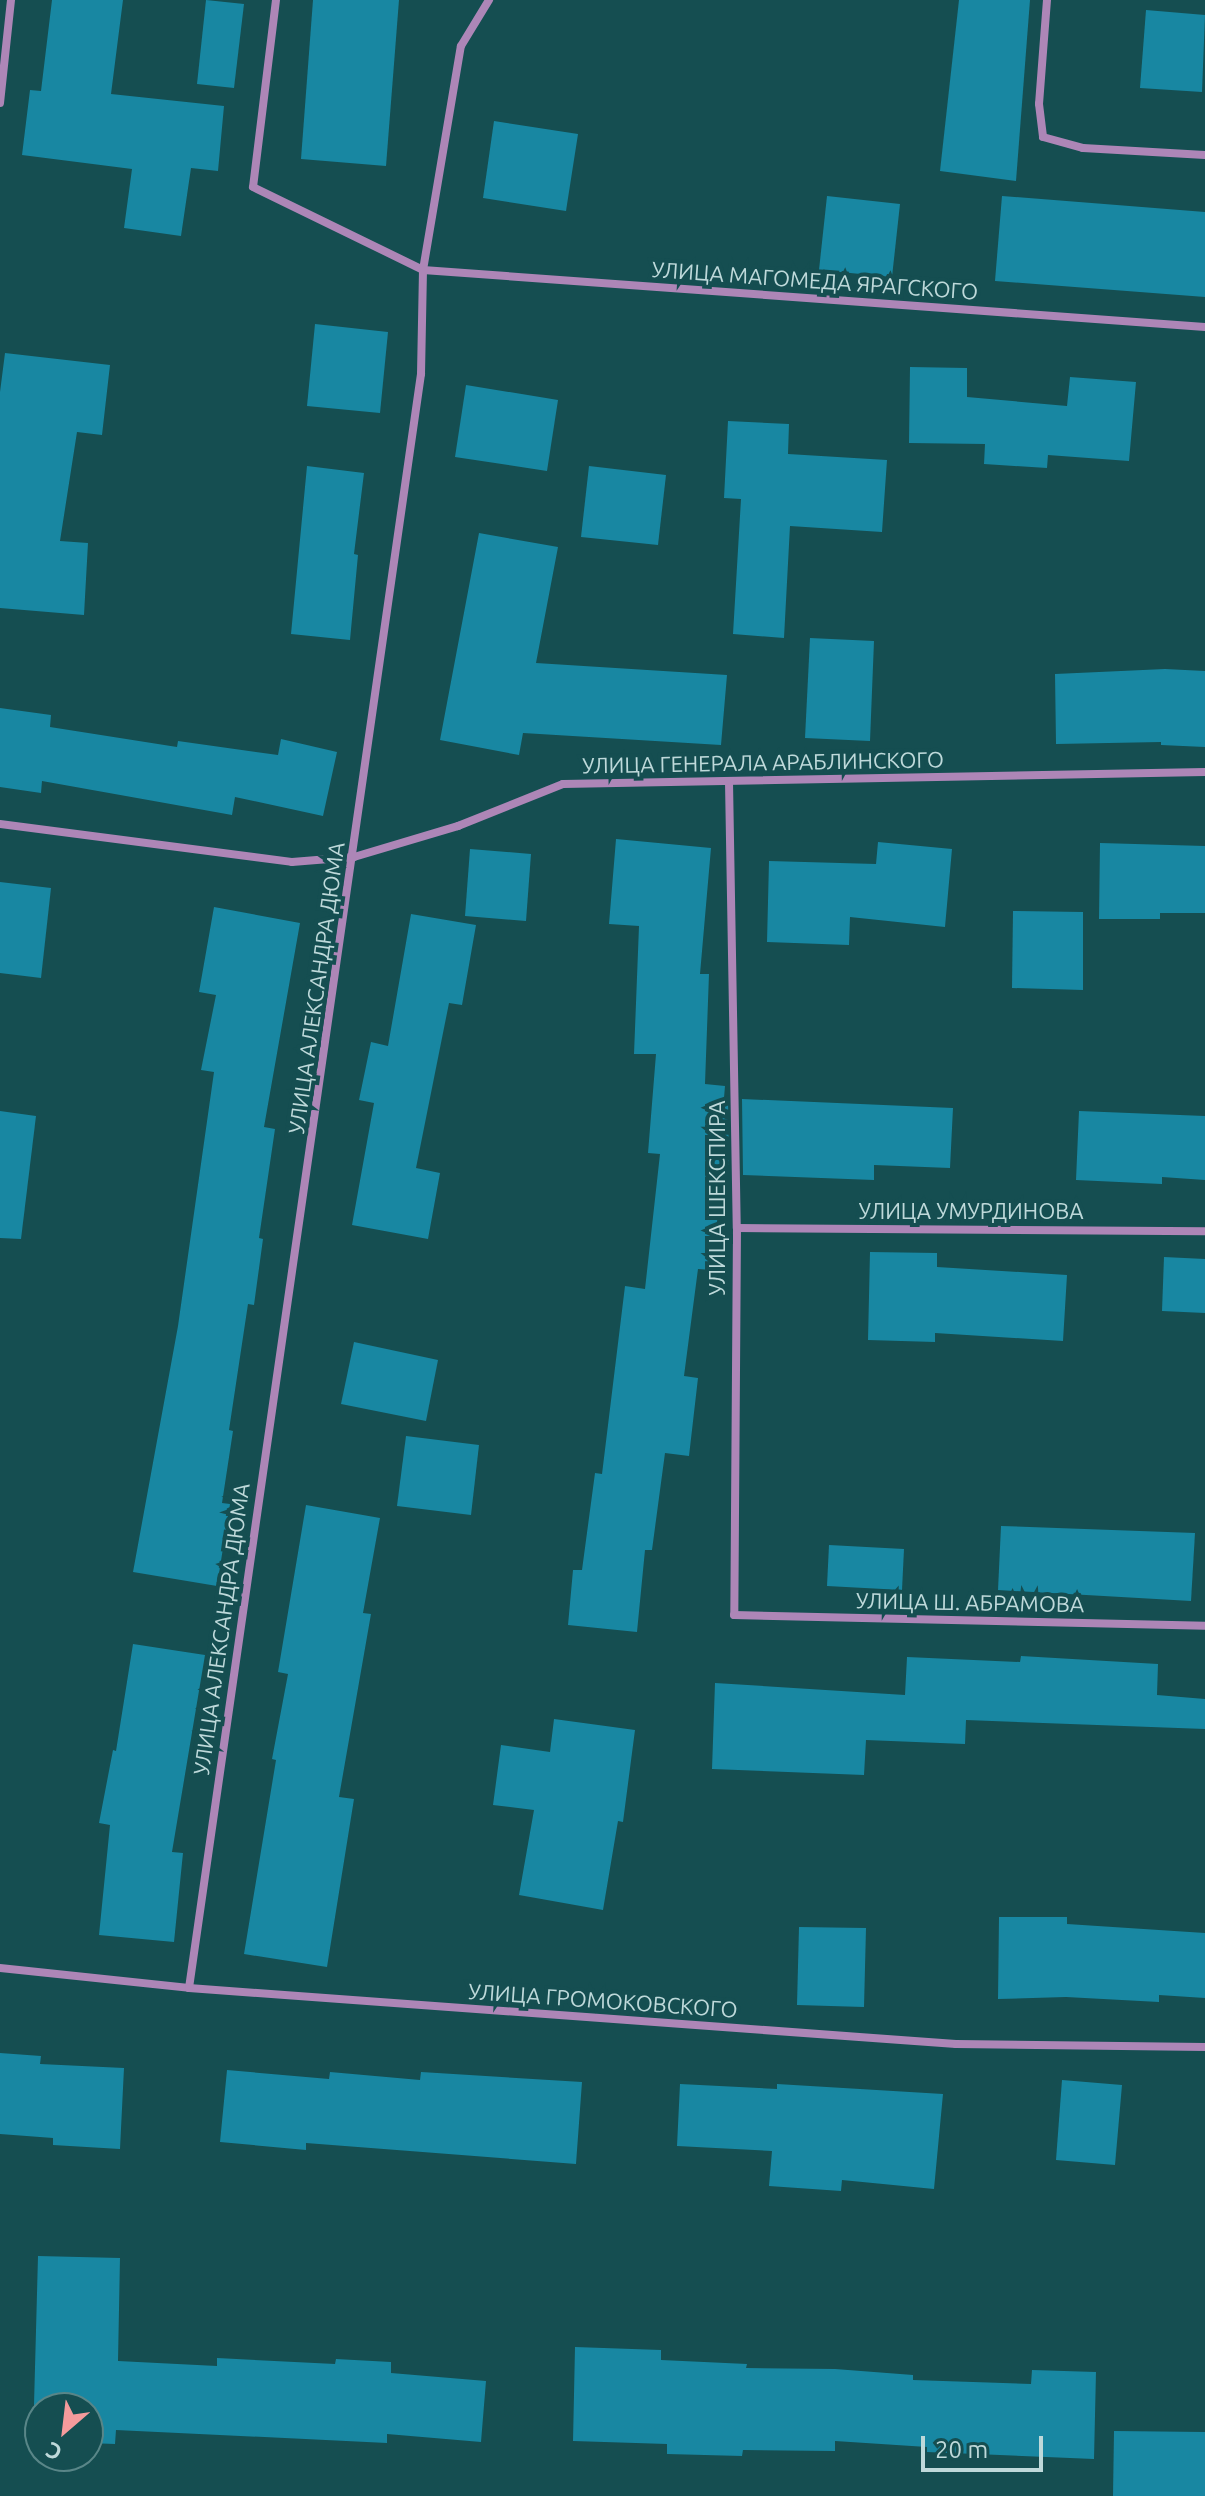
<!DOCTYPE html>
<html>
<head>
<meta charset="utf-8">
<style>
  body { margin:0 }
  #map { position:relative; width:1205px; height:2496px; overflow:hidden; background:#154e51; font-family:Ubuntu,sans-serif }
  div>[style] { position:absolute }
  .building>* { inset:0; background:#1887a2 }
  .minor>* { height:8px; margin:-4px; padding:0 4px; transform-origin:4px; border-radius:4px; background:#ad86b7 }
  span { translate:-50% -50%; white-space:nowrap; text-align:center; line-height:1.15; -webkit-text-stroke:8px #154e51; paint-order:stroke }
  .street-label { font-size:22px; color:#bed9da }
  .north { position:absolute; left:24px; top:2392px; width:80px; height:80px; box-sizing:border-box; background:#154e51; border:2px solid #598688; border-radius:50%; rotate:208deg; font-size:22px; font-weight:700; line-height:32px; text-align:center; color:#bed9da }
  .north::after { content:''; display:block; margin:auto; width:28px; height:36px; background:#f59b9c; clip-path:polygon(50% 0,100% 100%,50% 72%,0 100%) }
  .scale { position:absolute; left:921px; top:2436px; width:122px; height:36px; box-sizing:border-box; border:4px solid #bed9da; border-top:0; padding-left:10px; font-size:24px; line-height:28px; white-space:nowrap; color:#bed9da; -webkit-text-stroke:6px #154e51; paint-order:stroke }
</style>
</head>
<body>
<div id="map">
  <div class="building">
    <i style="clip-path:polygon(52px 0,123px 0,111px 94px,224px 106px,218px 171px,191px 168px,181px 236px,124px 228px,132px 169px,22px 155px,30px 90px,41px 91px)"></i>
    <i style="clip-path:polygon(206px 0,244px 4px,234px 88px,197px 84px)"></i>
    <i style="clip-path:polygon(313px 0,399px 0,386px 166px,301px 159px)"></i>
    <i style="clip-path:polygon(959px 0,1030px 0,1016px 181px,940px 171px)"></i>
    <i style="clip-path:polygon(1146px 10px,1205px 15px,1202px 92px,1140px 88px)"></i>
    <i style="clip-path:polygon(494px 121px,578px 134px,566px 211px,483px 198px)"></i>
    <i style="clip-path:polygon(827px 196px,900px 204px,892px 277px,819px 270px)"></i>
    <i style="clip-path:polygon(1002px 196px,1205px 212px,1205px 297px,995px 281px)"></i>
    <i style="clip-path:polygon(315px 324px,388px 332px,380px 413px,307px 406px)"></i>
    <i style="clip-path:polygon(5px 353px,110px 365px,102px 435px,77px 432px,60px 541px,88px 543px,84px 615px,0 608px,0 392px)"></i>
    <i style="clip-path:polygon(910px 367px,967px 368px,967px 397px,1067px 406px,1070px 377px,1136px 382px,1129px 461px,1048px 455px,1047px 468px,984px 464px,985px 444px,909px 443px)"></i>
    <i style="clip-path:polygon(466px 385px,558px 400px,547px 471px,455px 457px)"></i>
    <i style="clip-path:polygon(728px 421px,789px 424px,788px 454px,887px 460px,882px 532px,790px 526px,784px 638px,733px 634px,741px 499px,724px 498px)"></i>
    <i style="clip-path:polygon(307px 466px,364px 473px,354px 554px,358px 555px,350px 640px,291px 634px)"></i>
    <i style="clip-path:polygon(589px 466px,666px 475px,658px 545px,581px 537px)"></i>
    <i style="clip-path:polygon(479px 533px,558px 547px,536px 663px,727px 675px,721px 745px,523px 733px,519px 755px,440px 740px)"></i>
    <i style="clip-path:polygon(810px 638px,874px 641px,870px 741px,805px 738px)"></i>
    <i style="clip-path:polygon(1165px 669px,1205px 671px,1205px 747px,1161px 745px,1161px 742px,1056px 744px,1055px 674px)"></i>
    <i style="clip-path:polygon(0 708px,51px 715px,50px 727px,177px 747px,178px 741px,278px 755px,281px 739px,337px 752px,323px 816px,235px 797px,232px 815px,42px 781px,41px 793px,0 787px)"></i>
    <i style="clip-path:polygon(616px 839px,711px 848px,700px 974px,709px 974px,705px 1084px,725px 1086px,724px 1098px,728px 1098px,729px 1174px,722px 1174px,712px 1270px,698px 1269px,684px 1376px,698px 1378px,689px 1456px,665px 1453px,652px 1550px,645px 1550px,637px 1632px,568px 1625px,573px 1570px,582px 1570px,595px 1473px,602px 1474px,625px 1286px,645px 1289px,660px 1154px,648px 1153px,656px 1054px,634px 1054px,639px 926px,609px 924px)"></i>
    <i style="clip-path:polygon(878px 842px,952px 849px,945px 927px,850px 917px,849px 945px,767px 942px,769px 861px,876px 864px)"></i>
    <i style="clip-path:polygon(1100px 843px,1205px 846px,1205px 913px,1160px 913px,1160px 919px,1099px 919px)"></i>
    <i style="clip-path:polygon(470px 849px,531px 854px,526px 921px,465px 916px)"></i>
    <i style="clip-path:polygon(0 882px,51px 888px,41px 978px,0 973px)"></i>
    <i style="clip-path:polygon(214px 907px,300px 923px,264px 1127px,275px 1129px,259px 1238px,263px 1239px,254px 1305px,248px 1304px,229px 1430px,233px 1431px,222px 1503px,230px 1504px,217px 1586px,133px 1572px,178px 1326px,214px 1072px,201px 1070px,216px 995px,199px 992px)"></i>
    <i style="clip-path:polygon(1013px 911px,1083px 912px,1083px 990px,1012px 988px)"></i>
    <i style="clip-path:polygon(411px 914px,476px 925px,462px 1005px,449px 1003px,416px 1168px,440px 1173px,428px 1239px,352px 1225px,374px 1103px,359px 1100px,371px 1042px,388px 1046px)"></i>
    <i style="clip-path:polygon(742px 1099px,953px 1108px,950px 1168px,874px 1165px,874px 1180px,743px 1175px)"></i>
    <i style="clip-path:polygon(0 1111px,36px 1116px,21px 1239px,0 1238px)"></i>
    <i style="clip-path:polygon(1079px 1111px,1205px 1116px,1205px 1180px,1162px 1177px,1162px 1184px,1076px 1180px)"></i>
    <i style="clip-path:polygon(870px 1252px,937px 1253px,937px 1267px,1067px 1275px,1063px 1341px,935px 1333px,935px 1342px,868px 1340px)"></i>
    <i style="clip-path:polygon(1164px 1257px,1205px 1259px,1205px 1313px,1162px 1311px)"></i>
    <i style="clip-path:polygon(354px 1342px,438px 1360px,426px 1421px,341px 1404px)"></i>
    <i style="clip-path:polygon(406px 1436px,479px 1445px,471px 1515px,397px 1506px)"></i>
    <i style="clip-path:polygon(306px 1505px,380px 1518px,363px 1613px,371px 1614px,339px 1797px,354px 1799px,327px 1967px,244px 1954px,276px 1760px,272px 1759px,288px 1674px,278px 1672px)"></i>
    <i style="clip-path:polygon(1001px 1526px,1195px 1533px,1191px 1601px,998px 1590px)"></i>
    <i style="clip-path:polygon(829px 1545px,904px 1549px,902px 1590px,827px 1586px)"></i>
    <i style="clip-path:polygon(133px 1644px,205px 1655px,172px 1852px,183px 1853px,174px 1942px,99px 1935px,110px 1825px,99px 1823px,113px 1750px,116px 1751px)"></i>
    <i style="clip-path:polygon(1021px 1656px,1158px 1664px,1157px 1695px,1205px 1699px,1205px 1729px,966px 1720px,965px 1744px,866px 1740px,864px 1775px,712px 1769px,715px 1683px,905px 1695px,907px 1657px,1020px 1662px)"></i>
    <i style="clip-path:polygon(554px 1719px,635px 1730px,623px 1822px,618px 1821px,603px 1910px,519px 1895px,534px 1810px,493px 1805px,501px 1745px,550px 1752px)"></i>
    <i style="clip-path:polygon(999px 1917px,1067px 1917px,1067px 1924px,1205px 1933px,1205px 1998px,1159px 1995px,1159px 2002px,1066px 1997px,998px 1999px)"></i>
    <i style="clip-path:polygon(799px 1927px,866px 1928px,864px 2007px,797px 2005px)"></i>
    <i style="clip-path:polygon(0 2053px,41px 2056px,40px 2064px,124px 2068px,120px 2149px,53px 2145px,53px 2138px,0 2134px)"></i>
    <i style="clip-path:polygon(227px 2070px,329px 2079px,330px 2072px,420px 2080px,421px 2072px,582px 2082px,576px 2164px,306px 2143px,306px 2150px,220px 2142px)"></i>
    <i style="clip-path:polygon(1062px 2080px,1122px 2085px,1115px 2165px,1056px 2160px)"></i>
    <i style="clip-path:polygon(680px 2084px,777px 2089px,777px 2084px,943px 2094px,934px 2189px,842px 2180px,841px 2191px,769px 2186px,772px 2151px,677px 2146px)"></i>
    <i style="clip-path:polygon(38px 2256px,120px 2258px,118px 2361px,217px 2366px,217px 2358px,335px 2364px,336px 2359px,391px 2362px,391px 2373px,486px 2381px,481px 2442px,387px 2434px,387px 2443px,116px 2430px,115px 2444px,88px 2443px,88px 2408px,40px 2408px,40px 2442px,33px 2442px)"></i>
    <i style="clip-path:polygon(575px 2347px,661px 2350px,661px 2360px,747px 2364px,746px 2368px,835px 2369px,913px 2375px,913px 2380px,1031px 2384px,1032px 2370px,1096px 2372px,1094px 2459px,927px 2452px,927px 2447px,835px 2441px,835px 2451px,743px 2450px,742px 2456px,667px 2454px,667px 2444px,573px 2441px)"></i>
    <i style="clip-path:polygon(1114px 2431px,1205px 2432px,1205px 2496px,1113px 2496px)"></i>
  </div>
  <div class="minor">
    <i style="left:276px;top:0;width:188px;rotate:97deg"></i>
    <i style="left:253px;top:187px;width:189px;rotate:26deg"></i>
    <i style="left:423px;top:270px;width:784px;rotate:4.17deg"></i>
    <i style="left:1047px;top:0;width:104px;rotate:94.4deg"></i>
    <i style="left:1039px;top:104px;width:33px;rotate:83deg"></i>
    <i style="left:1043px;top:137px;width:41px;rotate:15.4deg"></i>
    <i style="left:1083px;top:148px;width:122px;rotate:3.3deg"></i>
    <i style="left:0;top:103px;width:104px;rotate:-83.9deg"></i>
    <i style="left:729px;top:782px;width:446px;rotate:89deg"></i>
    <i style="left:737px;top:1228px;width:387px;rotate:90.4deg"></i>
    <i style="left:734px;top:1615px;width:471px;rotate:1.3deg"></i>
    <i style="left:0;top:824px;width:294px;rotate:7.4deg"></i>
    <i style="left:292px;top:862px;width:62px;rotate:-4.6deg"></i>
    <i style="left:354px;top:857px;width:109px;rotate:-16.6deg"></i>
    <i style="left:458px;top:826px;width:113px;rotate:-21.8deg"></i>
    <i style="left:563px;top:784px;width:642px;rotate:-1.07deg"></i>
    <i style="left:737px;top:1228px;width:468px;rotate:0.4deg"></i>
    <i style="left:0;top:1968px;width:190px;rotate:6deg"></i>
    <i style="left:189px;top:1988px;width:769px;rotate:4.18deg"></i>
    <i style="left:956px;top:2044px;width:249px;rotate:0.7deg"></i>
    <i style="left:189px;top:1988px;width:1631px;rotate:-81.82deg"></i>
    <i style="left:421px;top:374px;width:104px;rotate:-88.9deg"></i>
    <i style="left:423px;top:270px;width:227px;rotate:-80.4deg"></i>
    <i style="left:461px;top:46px;width:54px;rotate:-58.7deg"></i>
  </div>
  <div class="street-label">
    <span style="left:815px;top:280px;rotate:4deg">УЛИЦА МАГОМЕДА ЯРАГСКОГО</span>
    <span style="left:763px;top:762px;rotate:-1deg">УЛИЦА ГЕНЕРАЛА АРАБЛИНСКОГО</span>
    <span style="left:316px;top:988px;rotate:-82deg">УЛИЦА АЛЕКСАНДРА ДЮМА</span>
    <span style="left:717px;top:1198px;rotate:-90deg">УЛИЦА ШЕКСПИРА</span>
    <span style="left:971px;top:1211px">УЛИЦА УМУРДИНОВА</span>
    <span style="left:970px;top:1602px;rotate:1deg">УЛИЦА Ш. АБРАМОВА</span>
    <span style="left:221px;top:1629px;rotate:-82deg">УЛИЦА АЛЕКСАНДРА ДЮМА</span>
    <span style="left:603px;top:2000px;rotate:4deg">УЛИЦА ГРОМОКОВСКОГО</span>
  </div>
  <div class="north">С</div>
  <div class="scale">20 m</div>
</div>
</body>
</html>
